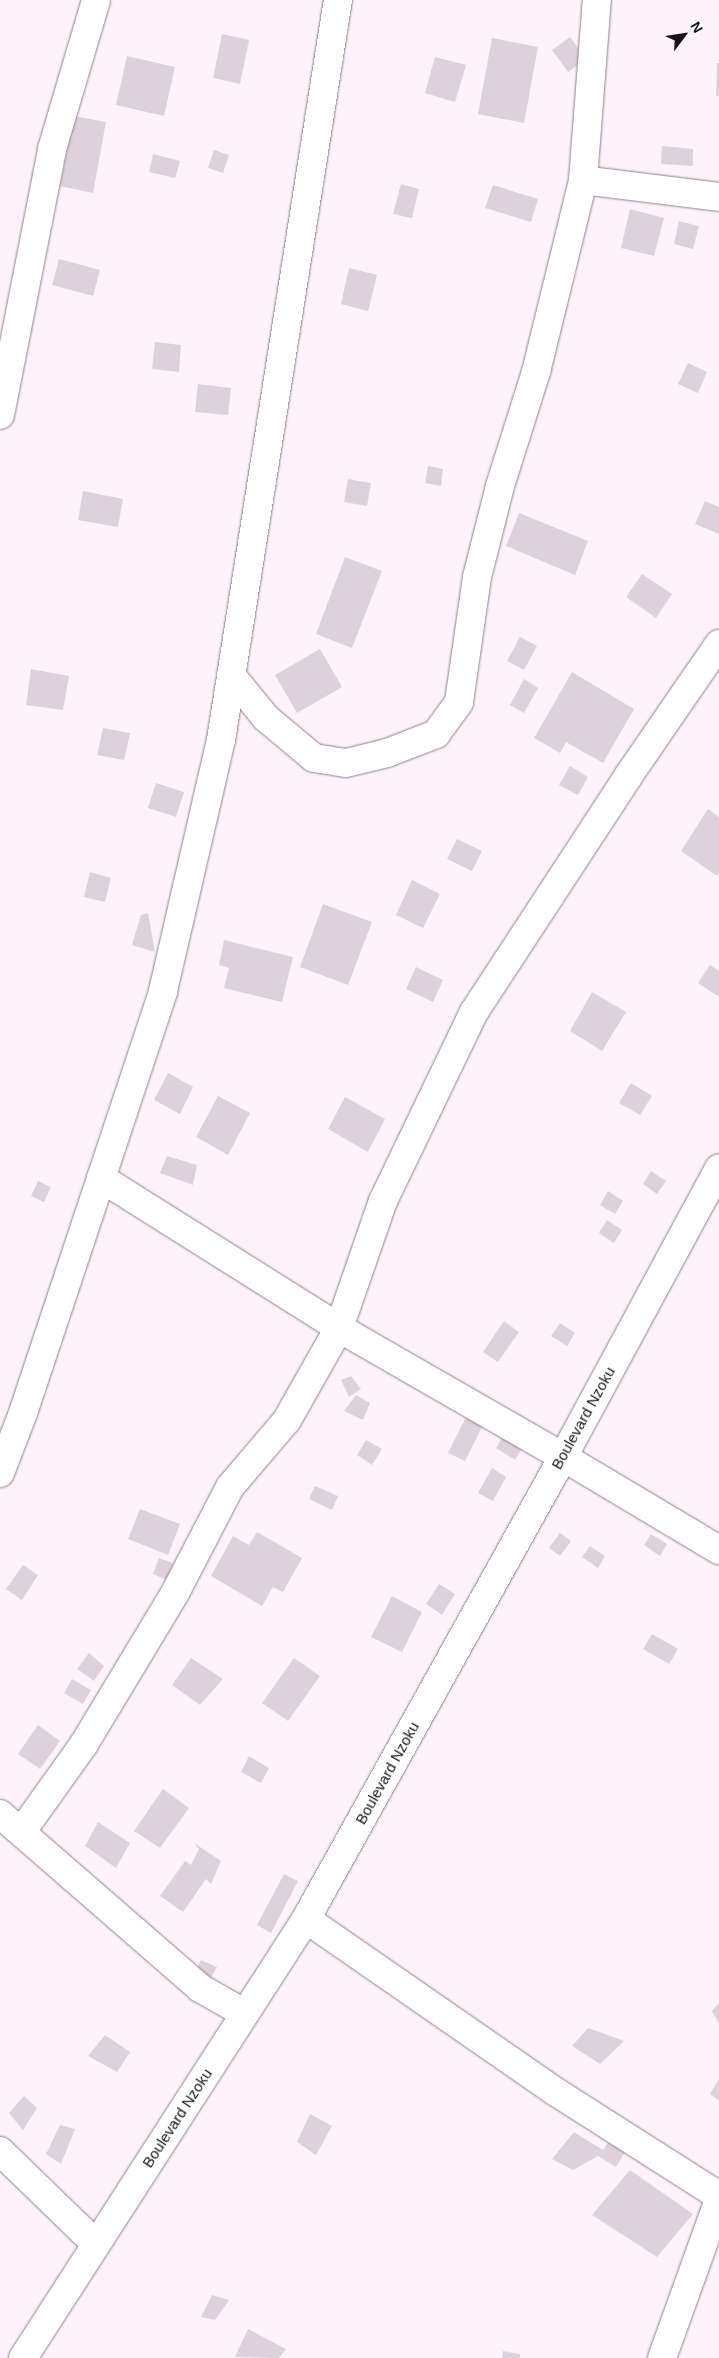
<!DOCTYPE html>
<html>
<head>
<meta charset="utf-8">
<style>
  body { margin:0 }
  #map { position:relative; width:719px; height:2358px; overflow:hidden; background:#fef3fb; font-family:Helvetica,sans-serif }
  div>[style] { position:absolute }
  .building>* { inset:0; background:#dfd1db }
  .roads { filter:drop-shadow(0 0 1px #8e828b) drop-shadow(0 0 1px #8e828b) }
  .minor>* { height:28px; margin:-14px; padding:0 14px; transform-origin:14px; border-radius:14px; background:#fff }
  .tertiary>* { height:28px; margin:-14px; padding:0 14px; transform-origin:14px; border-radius:14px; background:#fff }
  span { translate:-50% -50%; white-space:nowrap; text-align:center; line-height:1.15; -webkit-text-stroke:4.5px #fff; paint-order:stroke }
  .street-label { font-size:15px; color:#181417 }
  .north { position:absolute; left:659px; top:10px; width:50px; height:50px; -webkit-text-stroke:4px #fff; paint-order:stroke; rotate:59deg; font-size:14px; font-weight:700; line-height:20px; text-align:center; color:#181417 }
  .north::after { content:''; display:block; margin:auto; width:18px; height:22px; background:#181417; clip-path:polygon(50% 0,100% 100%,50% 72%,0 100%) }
</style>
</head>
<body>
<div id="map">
  <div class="building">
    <i style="clip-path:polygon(222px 34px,249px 40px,240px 84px,213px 78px)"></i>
    <i style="clip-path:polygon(570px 37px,586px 59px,568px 72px,552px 50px)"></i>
    <i style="clip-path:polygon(492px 38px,538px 47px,524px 123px,478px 114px)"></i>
    <i style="clip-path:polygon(127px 56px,175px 67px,164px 116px,116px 105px)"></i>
    <i style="clip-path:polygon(435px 57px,466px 65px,455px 102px,425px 93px)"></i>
    <i style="clip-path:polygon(717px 63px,719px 63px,719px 96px,716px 96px)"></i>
    <i style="clip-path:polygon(74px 116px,106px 122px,93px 193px,60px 186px)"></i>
    <i style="clip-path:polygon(662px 146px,693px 149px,693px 166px,661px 164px)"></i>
    <i style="clip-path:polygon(214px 150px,229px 155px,223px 173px,208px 168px)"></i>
    <i style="clip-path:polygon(153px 154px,180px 161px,175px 178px,149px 172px)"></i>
    <i style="clip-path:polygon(401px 184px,419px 189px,412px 218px,393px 214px)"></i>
    <i style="clip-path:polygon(493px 185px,538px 199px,531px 222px,485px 208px)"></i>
    <i style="clip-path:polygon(630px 209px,664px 218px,654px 256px,621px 248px)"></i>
    <i style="clip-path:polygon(679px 221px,699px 226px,693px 249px,674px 244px)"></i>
    <i style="clip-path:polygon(59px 259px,100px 270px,93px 296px,52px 285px)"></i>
    <i style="clip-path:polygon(349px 268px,377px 275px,368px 311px,341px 304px)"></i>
    <i style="clip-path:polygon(155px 342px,181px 345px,179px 372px,152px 369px)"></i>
    <i style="clip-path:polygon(688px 363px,707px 372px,698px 393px,678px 384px)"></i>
    <i style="clip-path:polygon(198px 384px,231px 388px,228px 415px,195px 412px)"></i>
    <i style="clip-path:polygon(428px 466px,443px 469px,441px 486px,425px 483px)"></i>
    <i style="clip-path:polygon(348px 479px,371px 483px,367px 506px,344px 502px)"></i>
    <i style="clip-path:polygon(83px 491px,123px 499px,118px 527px,78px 520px)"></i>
    <i style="clip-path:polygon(705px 501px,719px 507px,719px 534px,695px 524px)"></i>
    <i style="clip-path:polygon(519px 513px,588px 541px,575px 575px,506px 546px)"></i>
    <i style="clip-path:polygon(345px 557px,382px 571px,352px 648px,316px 634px)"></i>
    <i style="clip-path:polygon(642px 574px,672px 594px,656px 618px,626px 597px)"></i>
    <i style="clip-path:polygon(520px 637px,537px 646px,524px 670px,507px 661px)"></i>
    <i style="clip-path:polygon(320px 649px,342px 687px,297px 713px,275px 675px)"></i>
    <i style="clip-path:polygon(31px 669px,69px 676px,63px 710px,26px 705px)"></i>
    <i style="clip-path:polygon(572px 672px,634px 709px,603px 763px,566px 742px,560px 753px,534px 738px)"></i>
    <i style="clip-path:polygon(524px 679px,538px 688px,524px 713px,510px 705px)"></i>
    <i style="clip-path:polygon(103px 728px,130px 733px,124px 760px,97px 755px)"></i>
    <i style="clip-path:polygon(570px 766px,588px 777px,578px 795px,559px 785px)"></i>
    <i style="clip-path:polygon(156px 783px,184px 792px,176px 817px,148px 808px)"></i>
    <i style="clip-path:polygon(708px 809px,719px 817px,719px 873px,717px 876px,681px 851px)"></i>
    <i style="clip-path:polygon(457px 839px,482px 851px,472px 871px,447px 859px)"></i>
    <i style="clip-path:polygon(90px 872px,111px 878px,105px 902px,84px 897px)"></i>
    <i style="clip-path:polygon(412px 880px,440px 894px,423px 928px,396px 915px)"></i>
    <i style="clip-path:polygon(323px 904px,372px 922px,348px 985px,300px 967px)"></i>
    <i style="clip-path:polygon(148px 913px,155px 952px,132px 945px,141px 915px)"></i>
    <i style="clip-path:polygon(224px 940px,293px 957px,282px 1002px,224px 988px,229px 968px,219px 965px)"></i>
    <i style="clip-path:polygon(710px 965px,719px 971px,719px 997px,698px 983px)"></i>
    <i style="clip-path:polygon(416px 967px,443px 980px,433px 1002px,406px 989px)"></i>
    <i style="clip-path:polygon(592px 992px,626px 1012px,602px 1051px,570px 1031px)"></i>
    <i style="clip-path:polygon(168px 1073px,193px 1087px,180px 1114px,154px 1100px)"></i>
    <i style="clip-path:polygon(631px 1083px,652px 1096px,640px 1115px,619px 1103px)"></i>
    <i style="clip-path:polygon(218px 1096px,250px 1113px,228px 1155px,196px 1137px)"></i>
    <i style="clip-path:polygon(345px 1097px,385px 1119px,368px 1152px,328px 1129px)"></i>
    <i style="clip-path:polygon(167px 1156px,197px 1165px,193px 1185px,160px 1173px)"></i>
    <i style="clip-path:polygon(651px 1171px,666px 1181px,657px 1194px,643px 1184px)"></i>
    <i style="clip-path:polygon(38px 1181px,51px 1187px,44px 1202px,31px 1196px)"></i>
    <i style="clip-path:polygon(608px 1191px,623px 1201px,615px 1214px,600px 1205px)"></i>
    <i style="clip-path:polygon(607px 1220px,622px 1230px,614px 1243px,599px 1233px)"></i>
    <i style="clip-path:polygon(504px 1321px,519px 1332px,498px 1362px,483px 1352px)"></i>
    <i style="clip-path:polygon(560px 1323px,575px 1333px,567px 1346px,551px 1336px)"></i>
    <i style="clip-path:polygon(351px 1376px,361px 1389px,349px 1397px,341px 1380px)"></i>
    <i style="clip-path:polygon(356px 1395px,370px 1403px,363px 1420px,344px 1411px)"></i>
    <i style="clip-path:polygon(467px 1415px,484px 1423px,465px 1461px,448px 1453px)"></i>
    <i style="clip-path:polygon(506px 1431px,525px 1443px,515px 1460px,496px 1448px)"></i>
    <i style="clip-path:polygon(366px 1440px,382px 1449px,372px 1465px,357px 1455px)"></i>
    <i style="clip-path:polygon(492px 1468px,506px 1477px,493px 1501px,478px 1493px)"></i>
    <i style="clip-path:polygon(315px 1486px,338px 1496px,332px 1510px,309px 1499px)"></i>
    <i style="clip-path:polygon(140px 1509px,180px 1524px,168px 1555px,128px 1539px)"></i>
    <i style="clip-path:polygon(257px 1532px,302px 1558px,283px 1592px,273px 1587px,262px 1606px,211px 1576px,233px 1536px,249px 1545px)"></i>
    <i style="clip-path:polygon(560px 1533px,571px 1541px,560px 1556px,549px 1548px)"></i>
    <i style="clip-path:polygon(651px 1534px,667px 1544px,660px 1556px,644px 1545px)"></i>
    <i style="clip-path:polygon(590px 1546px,605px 1556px,598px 1568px,582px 1557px)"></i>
    <i style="clip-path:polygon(159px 1558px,173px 1563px,167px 1580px,153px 1574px)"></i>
    <i style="clip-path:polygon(23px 1565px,38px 1575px,22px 1600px,6px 1589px)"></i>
    <i style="clip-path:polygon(439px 1584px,455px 1594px,442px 1615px,426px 1604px)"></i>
    <i style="clip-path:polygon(392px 1596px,422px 1612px,402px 1652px,371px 1637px)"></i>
    <i style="clip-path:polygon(652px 1634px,678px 1649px,669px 1664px,643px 1649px)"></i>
    <i style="clip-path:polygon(89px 1653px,104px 1666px,94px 1681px,77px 1669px)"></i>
    <i style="clip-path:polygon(191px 1658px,223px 1679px,200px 1705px,172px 1685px)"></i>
    <i style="clip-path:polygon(294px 1658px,320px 1676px,288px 1721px,262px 1703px)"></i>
    <i style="clip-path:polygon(72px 1679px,91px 1690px,83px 1704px,64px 1693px)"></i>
    <i style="clip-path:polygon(38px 1725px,60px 1741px,40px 1769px,18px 1754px)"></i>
    <i style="clip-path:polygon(249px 1756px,269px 1768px,261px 1783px,241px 1772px)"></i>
    <i style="clip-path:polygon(163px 1789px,189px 1808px,160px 1848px,134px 1831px)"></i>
    <i style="clip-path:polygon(98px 1822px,130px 1843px,116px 1868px,85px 1846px)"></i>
    <i style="clip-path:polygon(194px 1843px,221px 1861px,211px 1884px,206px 1879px,183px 1912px,160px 1896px,185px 1861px,191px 1865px,199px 1849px)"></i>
    <i style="clip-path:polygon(284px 1874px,298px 1881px,271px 1933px,257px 1925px)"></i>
    <i style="clip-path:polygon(201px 1960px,217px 1967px,209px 1981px,195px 1973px)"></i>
    <i style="clip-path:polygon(719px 2003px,719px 2024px,712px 2011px)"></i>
    <i style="clip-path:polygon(588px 2028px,624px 2041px,600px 2064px,572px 2046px)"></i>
    <i style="clip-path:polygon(105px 2035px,130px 2052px,117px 2072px,88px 2056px)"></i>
    <i style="clip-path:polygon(719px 2079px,719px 2101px,710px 2094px)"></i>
    <i style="clip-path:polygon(24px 2096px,37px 2108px,23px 2130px,9px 2113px)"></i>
    <i style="clip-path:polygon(310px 2114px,332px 2126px,316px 2155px,297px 2142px)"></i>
    <i style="clip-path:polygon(60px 2125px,75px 2129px,61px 2164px,46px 2154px)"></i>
    <i style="clip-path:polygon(574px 2132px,603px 2150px,610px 2140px,625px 2152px,616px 2167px,598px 2156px,573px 2170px,552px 2159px)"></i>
    <i style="clip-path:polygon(630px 2170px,693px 2214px,657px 2257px,592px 2215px)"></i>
    <i style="clip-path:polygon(212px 2295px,229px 2300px,215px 2320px,201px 2317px)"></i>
    <i style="clip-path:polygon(248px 2329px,286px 2349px,279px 2358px,235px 2357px)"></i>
    <i style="clip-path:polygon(503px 2351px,520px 2354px,520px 2358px,502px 2358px)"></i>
  </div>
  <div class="roads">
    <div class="minor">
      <i style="left:583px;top:180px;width:137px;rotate:7.1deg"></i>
      <i style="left:0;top:415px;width:271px;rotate:-78.9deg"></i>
      <i style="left:52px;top:149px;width:155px;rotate:-73.5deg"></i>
      <i style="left:231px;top:675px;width:55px;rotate:50.9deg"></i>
      <i style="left:266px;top:718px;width:62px;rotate:39.8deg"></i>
      <i style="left:314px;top:758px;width:32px;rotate:9deg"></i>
      <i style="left:346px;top:763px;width:42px;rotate:-13.7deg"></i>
      <i style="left:387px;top:753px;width:53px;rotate:-21.2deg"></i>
      <i style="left:436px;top:734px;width:39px;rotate:-54deg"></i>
      <i style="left:459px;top:702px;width:126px;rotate:-81.8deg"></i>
      <i style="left:477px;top:577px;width:94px;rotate:-75.8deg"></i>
      <i style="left:500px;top:486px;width:120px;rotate:-72.5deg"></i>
      <i style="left:536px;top:372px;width:198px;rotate:-76.2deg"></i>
      <i style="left:583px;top:180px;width:181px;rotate:-85.6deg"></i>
      <i style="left:101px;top:1178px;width:281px;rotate:32.2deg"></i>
      <i style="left:339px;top:1328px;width:258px;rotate:29.9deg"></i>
      <i style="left:563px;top:1457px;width:182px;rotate:30.8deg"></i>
      <i style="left:0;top:1473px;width:64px;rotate:-69deg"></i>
      <i style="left:23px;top:1413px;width:445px;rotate:-71.6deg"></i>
      <i style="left:163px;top:991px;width:258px;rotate:-77deg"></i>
      <i style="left:221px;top:740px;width:749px;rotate:-81.02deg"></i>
      <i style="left:0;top:1814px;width:265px;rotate:41deg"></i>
      <i style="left:200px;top:1988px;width:51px;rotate:29.6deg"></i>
      <i style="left:22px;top:1831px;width:107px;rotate:-54.5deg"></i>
      <i style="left:84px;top:1744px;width:176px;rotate:-58.9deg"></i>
      <i style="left:175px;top:1593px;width:119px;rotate:-62.6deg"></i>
      <i style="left:230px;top:1487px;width:88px;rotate:-49.6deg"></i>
      <i style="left:287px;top:1420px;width:106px;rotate:-60.5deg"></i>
      <i style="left:339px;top:1328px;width:134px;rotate:-70.9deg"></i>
      <i style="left:383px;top:1201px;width:210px;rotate:-64.3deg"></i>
      <i style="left:474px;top:1012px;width:283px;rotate:-56.8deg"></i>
      <i style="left:629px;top:775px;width:159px;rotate:-55.5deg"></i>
      <i style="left:306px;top:1919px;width:304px;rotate:34.7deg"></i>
      <i style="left:556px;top:2092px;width:193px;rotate:32.5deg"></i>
      <i style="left:0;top:2151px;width:134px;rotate:44.1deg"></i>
      <i style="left:662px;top:2358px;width:168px;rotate:-70.2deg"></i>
    </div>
    <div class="tertiary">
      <i style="left:23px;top:2358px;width:522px;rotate:-57.19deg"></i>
      <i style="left:306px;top:1919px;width:529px;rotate:-60.91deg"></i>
      <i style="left:563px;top:1457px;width:328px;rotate:-61.6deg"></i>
    </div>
  </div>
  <div class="street-label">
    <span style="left:583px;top:1418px;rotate:-61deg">Boulevard Nzoku</span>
    <span style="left:387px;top:1773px;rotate:-61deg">Boulevard Nzoku</span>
    <span style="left:177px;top:2118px;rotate:-57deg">Boulevard Nzoku</span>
  </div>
  <div class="north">N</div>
</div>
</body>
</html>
